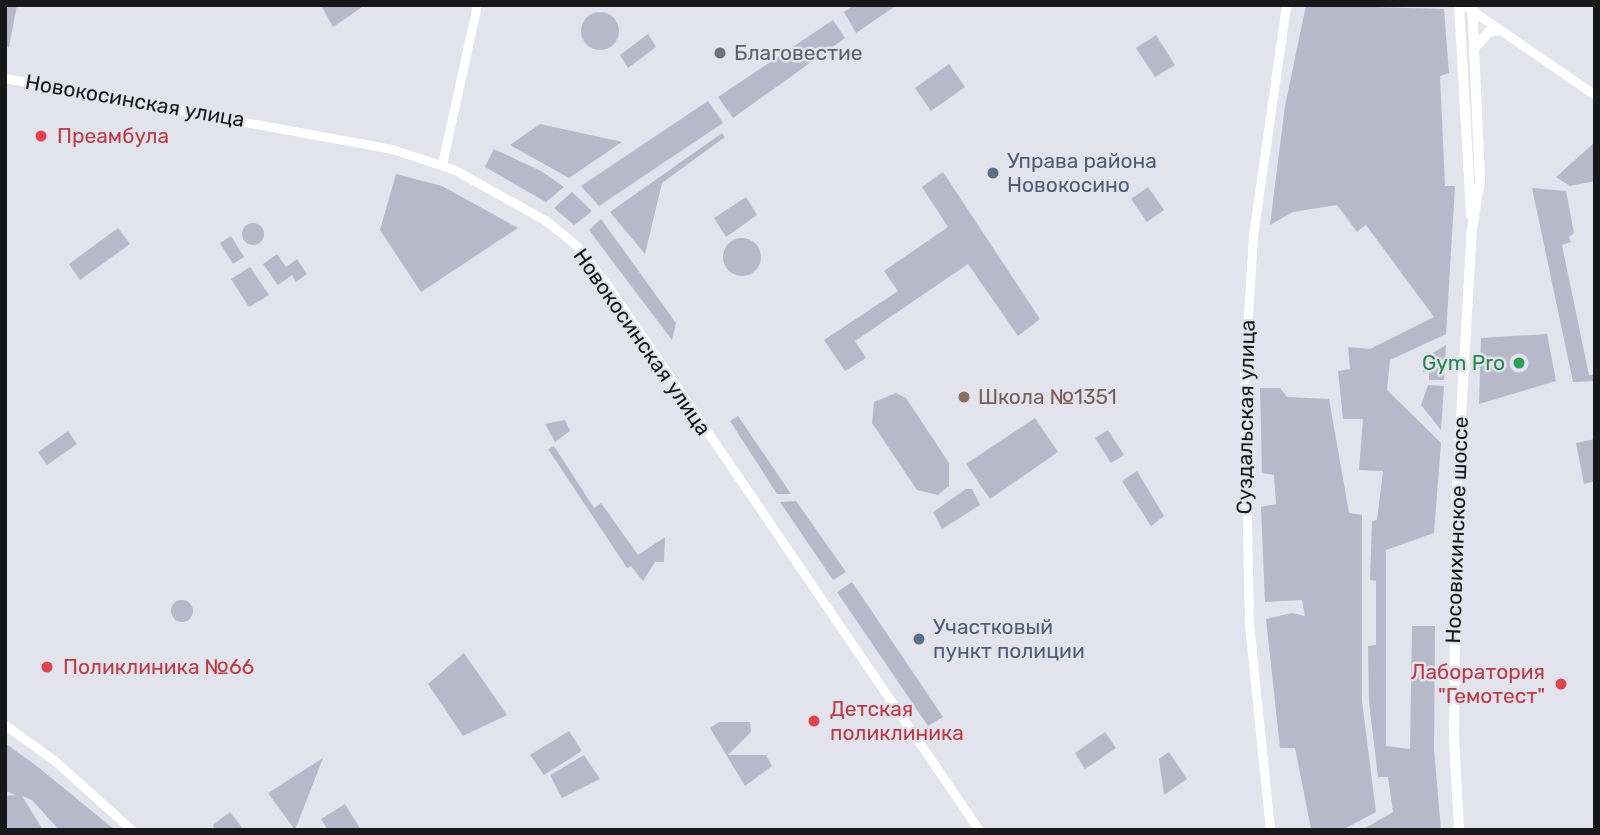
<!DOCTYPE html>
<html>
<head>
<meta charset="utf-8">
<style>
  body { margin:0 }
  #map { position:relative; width:1600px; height:835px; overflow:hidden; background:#e2e3ec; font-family:Rubik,sans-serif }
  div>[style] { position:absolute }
  .green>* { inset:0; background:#b7b9cb }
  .round { border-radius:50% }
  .minor>* { height:9px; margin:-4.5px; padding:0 4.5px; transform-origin:4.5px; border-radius:4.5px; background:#fff }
  .major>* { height:10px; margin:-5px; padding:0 5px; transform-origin:5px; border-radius:5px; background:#fff }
  .dots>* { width:19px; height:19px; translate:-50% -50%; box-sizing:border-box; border:4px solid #e2e3ec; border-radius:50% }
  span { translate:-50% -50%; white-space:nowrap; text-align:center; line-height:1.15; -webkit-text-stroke:5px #e2e3ec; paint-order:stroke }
  .worship-label { font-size:21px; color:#5b616d }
  .left { translate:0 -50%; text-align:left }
  .street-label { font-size:21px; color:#18181b }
  .health-label { font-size:21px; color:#be3a42 }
  .right { translate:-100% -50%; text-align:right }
  .service-label { font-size:21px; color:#4e5e75 }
  .leisure-label { font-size:21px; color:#27864d }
  .education-label { font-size:21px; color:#785e54 }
  .frame { position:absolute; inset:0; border:7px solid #18181b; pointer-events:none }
</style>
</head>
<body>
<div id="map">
  <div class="green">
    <i style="clip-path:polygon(5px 5px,17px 5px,9px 47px,5px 46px)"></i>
    <i style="clip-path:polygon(321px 5px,365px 5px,333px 27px)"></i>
    <i style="clip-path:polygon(854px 5px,897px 5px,856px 33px,844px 12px)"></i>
    <i style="clip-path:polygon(1306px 5px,1444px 9px,1449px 73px,1440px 76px,1445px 186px,1455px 186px,1446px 334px,1390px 360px,1387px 390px,1441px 443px,1434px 533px,1386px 550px,1386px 746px,1410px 749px,1412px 626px,1435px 626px,1434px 749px,1441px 830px,1362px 830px,1393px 812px,1388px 777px,1378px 777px,1369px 702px,1368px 646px,1376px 645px,1376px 581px,1370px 580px,1372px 521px,1377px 520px,1383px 471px,1359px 470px,1363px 419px,1343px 419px,1338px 371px,1350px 369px,1348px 347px,1370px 349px,1434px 317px,1366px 225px,1357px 232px,1337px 205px,1293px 212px,1270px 225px,1285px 106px)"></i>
    <i class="round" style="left:581px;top:12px;width:38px;height:38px"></i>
    <i style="clip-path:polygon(833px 20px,845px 38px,733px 118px,718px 97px)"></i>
    <i style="clip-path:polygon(648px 34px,656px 47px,628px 68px,620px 55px)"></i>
    <i style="clip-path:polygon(1156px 35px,1175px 65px,1155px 77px,1136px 48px)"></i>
    <i style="clip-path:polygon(949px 64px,965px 87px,931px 111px,915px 88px)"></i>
    <i style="clip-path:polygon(708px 101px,723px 123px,599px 206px,581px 186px)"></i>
    <i style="clip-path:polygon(540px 124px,622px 142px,569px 178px,510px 145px)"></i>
    <i style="clip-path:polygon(722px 133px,725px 137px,662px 183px,645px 254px,610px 212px)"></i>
    <i style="clip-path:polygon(1595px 142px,1595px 181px,1570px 186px,1556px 177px)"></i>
    <i style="clip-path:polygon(494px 149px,541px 171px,564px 187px,546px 202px,485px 167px)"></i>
    <i style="clip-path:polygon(943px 172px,1040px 319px,1018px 336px,968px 264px,855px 341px,866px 358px,845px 371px,824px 340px,898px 291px,884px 271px,948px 227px,922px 187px)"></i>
    <i style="clip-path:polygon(396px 174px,442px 186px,518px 228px,421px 292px,380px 230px)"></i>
    <i style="clip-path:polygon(1148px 187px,1164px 210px,1147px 222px,1131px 199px)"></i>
    <i style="clip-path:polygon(1532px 188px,1566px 191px,1574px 233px,1569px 237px,1571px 242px,1562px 245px,1589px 375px,1595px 375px,1595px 381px,1573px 382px)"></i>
    <i style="clip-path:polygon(572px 192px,592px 211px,574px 225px,554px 208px)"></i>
    <i style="clip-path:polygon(746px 197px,757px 215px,726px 237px,714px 218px)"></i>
    <i style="clip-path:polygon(601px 219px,676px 323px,672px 340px,589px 230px)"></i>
    <i class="round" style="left:242px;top:223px;width:22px;height:22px"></i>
    <i style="clip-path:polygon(118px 228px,130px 244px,80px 280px,69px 264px)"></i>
    <i style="clip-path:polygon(231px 236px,244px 257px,233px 264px,220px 243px)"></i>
    <i class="round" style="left:723px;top:238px;width:38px;height:38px"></i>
    <i style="clip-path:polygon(277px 254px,286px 267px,297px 259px,307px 274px,296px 282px,292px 275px,278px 285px,263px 264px)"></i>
    <i style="clip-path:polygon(250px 267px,269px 295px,249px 307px,231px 279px)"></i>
    <i style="clip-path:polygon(1547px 334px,1556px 381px,1479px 404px,1481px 338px)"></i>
    <i style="clip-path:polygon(1446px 345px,1444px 380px,1429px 380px,1429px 372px,1423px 372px,1426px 357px)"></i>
    <i style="clip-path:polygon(1428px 385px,1444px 386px,1441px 430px,1421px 405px)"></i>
    <i style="clip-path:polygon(1260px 388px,1280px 388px,1287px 397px,1329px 399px,1349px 513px,1362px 515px,1362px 701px,1376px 812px,1342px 830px,1311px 829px,1295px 748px,1280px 748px,1266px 619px,1292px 613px,1305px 616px,1302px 600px,1265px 602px,1261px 507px,1276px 504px,1274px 475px,1262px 473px)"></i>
    <i style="clip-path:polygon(896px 393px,906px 398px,949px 463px,949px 486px,938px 495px,917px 490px,872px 423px,874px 402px)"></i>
    <i style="clip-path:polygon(738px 416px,791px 494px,777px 494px,730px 421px)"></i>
    <i style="clip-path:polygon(1035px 418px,1058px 452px,990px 499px,966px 464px)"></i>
    <i style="clip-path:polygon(565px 420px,570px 431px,555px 442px,545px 424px)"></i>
    <i style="clip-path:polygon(1108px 430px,1124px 455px,1111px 463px,1095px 438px)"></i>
    <i style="clip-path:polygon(68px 431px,77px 444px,47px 465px,38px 452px)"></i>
    <i style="clip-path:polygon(1595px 439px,1595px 481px,1584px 484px,1576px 443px)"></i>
    <i style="clip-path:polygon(554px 446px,594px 508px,601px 503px,638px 555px,665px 537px,664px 562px,655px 562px,643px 581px,631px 566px,627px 568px,548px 449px)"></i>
    <i style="clip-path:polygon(1137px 471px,1164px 516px,1151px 526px,1122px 481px)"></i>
    <i style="clip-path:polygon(966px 489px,972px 489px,980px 505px,942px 529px,933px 512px)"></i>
    <i style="clip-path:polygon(796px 501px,846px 572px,833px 580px,780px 502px)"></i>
    <i style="clip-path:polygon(852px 582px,943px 717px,928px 726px,837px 592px)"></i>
    <i class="round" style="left:171px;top:600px;width:22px;height:22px"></i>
    <i style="clip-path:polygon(464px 653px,507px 715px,463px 736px,428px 684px)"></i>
    <i style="clip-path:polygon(719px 722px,750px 722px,751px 732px,728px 755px,766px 755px,772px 766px,745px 786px,710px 728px)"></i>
    <i style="clip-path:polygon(569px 731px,582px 751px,544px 775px,530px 755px)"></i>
    <i style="clip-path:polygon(1105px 732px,1116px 748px,1085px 769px,1075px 753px)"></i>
    <i style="clip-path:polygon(5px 743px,38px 767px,115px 830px,59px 830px,32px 800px,22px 796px,43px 830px,5px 830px,5px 796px,16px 795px,5px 791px)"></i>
    <i style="clip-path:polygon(1169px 752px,1187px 779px,1164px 795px,1159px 759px)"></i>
    <i style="clip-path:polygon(584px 755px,600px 779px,562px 798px,550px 775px)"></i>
    <i style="clip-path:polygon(323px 758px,295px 830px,268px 793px)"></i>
    <i style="clip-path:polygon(345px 804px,361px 830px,328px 830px,321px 819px)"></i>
    <i style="clip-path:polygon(230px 812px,244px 830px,215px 830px,213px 825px)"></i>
  </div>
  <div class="minor">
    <i style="left:1464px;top:5px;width:159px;rotate:34.5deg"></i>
    <i style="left:5px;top:78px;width:393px;rotate:10.4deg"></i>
    <i style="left:392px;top:149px;width:66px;rotate:18.4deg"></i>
    <i style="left:455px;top:170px;width:103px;rotate:29.1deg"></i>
    <i style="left:545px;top:220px;width:41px;rotate:39.1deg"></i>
    <i style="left:577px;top:246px;width:51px;rotate:52.2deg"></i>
    <i style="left:608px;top:286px;width:658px;rotate:55.71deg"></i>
    <i style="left:442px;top:164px;width:163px;rotate:-77.6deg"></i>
    <i style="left:5px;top:725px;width:62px;rotate:35.8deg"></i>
    <i style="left:55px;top:761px;width:103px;rotate:41.9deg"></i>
    <i style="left:1270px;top:830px;width:209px;rotate:-95.8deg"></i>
    <i style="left:1249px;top:622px;width:243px;rotate:-91.2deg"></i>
    <i style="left:1244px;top:379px;width:144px;rotate:-86.4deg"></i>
    <i style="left:1253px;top:235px;width:232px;rotate:-81.8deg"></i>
  </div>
  <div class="major">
    <i style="left:1459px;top:5px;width:211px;rotate:86.7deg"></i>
    <i style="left:1474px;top:48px;width:22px;rotate:-47deg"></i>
    <i style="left:1489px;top:32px;width:10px;rotate:-11deg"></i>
    <i style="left:1459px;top:830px;width:93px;rotate:-93.1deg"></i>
    <i style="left:1454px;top:737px;width:233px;rotate:-89.5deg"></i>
    <i style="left:1456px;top:504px;width:274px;rotate:-86.7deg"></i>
    <i style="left:1472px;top:230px;width:51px;rotate:-80.9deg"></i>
    <i style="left:1480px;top:180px;width:175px;rotate:-92.6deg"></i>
  </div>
  <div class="dots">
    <i style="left:720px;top:53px;background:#6b7280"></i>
    <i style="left:41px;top:136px;background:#e0444e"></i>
    <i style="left:993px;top:173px;background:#5c6f8a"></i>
    <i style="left:1519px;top:363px;background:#2e9e5b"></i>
    <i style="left:964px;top:397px;background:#8d6e63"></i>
    <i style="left:919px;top:639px;background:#5c6f8a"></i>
    <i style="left:47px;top:667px;background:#e0444e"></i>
    <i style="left:1561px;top:684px;background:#e0444e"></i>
    <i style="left:814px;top:721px;background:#e0444e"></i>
  </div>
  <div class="worship-label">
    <span class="left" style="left:734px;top:53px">Благовестие</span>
  </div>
  <div class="street-label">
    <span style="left:135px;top:101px;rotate:10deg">Новокосинская улица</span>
    <span style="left:642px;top:342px;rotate:55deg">Новокосинская улица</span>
    <span style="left:1246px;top:417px;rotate:-89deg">Суздальская улица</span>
    <span style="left:1457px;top:530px;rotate:-88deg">Носовихинское шоссе</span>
  </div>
  <div class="health-label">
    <span class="left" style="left:57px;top:136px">Преамбула</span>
    <span class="left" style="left:63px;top:667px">Поликлиника №66</span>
    <span class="right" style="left:1545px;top:684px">Лаборатория<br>"Гемотест"</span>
    <span class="left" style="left:830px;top:721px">Детская<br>поликлиника</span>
  </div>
  <div class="service-label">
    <span class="left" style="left:1007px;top:173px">Управа района<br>Новокосино</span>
    <span class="left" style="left:933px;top:639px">Участковый<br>пункт полиции</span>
  </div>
  <div class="leisure-label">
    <span class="right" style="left:1505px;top:363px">Gym Pro</span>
  </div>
  <div class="education-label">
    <span class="left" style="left:978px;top:397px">Школа №1351</span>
  </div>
  <div class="frame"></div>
</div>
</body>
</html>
